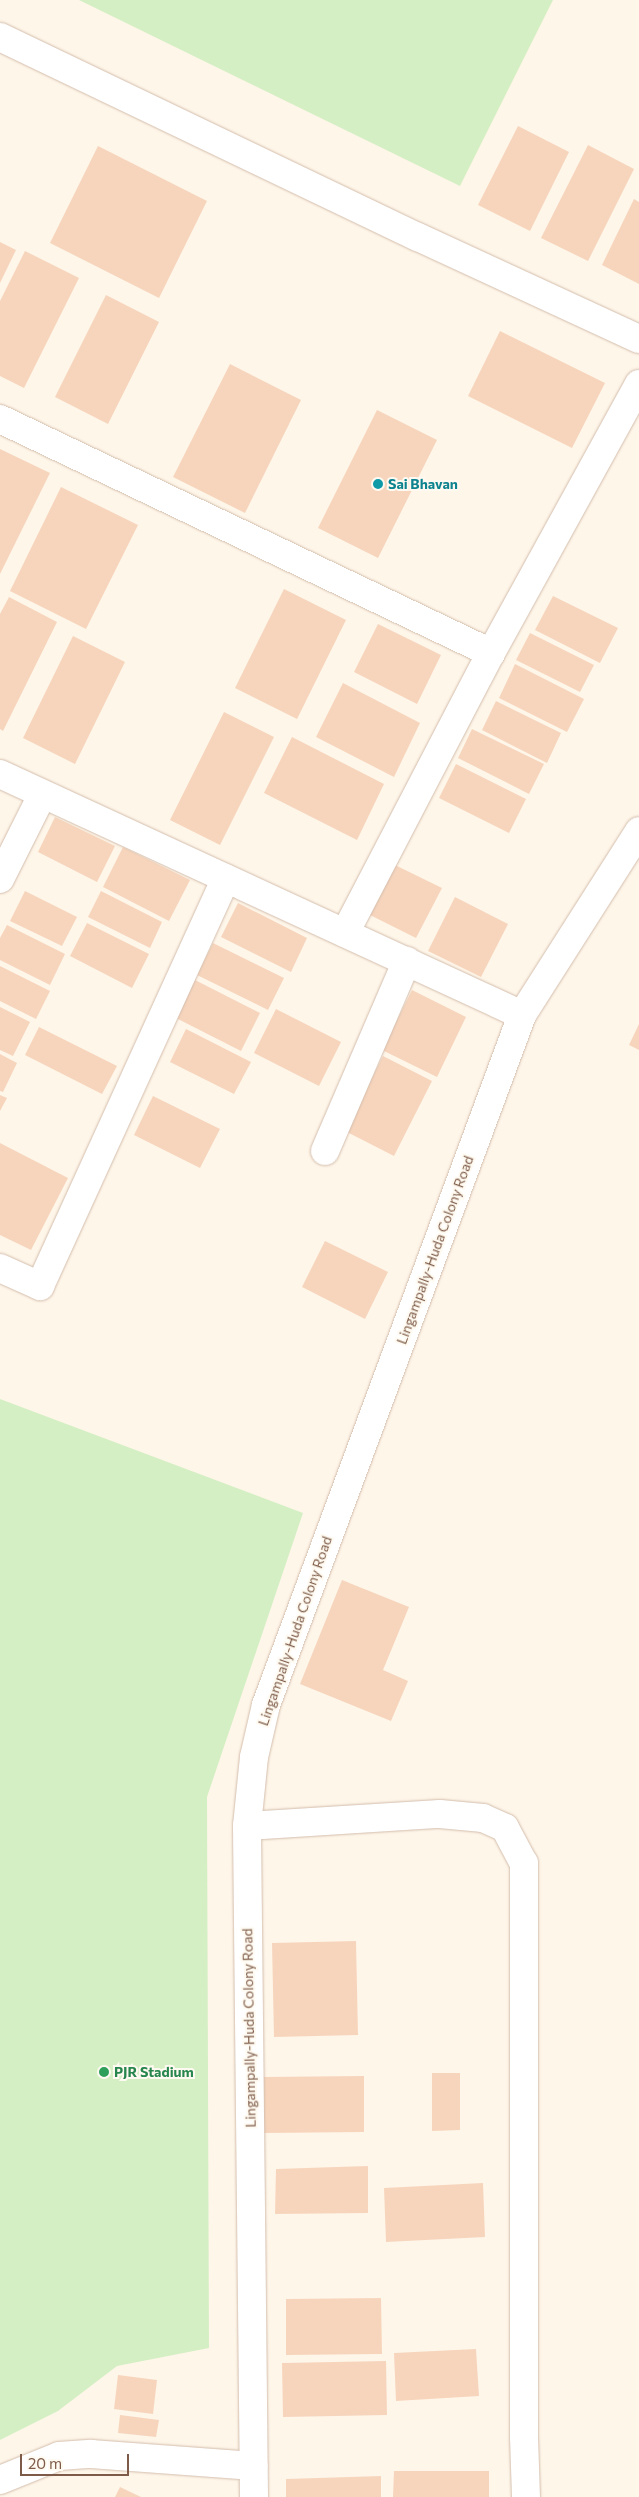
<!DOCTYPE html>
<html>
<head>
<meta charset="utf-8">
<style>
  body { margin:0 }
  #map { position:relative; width:639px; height:2497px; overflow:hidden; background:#fef6e9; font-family:Commissioner,sans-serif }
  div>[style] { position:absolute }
  .green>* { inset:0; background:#d5efc4 }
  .building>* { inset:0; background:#f7d5bd }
  .roads { filter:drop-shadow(0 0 1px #d3bdac) drop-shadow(0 0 1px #d3bdac) }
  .minor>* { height:28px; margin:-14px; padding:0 14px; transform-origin:14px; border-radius:14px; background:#fff }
  .dots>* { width:14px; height:14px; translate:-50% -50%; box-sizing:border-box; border:2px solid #fffaf1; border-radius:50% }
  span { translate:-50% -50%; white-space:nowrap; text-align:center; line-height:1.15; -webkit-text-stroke:4px #fffaf1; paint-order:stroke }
  .culture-label { font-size:14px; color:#0d838f; font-weight:700 }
  .left { translate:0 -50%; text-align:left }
  .street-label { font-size:14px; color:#7d5b48 }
  .leisure-label { font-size:14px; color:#27864d; font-weight:700 }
  .scale { position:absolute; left:20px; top:2454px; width:109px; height:22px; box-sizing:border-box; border:2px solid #7d5b48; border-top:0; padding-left:6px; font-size:15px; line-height:18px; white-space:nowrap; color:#7d5b48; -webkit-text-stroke:4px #fffaf1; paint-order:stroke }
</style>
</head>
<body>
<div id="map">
  <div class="green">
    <i style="clip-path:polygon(79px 0,553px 0,460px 186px)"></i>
    <i style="clip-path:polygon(0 1399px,303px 1513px,207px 1797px,209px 2348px,117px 2366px,58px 2411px,0 2440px)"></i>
  </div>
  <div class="building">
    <i style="clip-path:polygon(518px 126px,569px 152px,530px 231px,478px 205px)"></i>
    <i style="clip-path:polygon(588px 145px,634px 169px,588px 261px,541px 238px)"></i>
    <i style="clip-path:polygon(98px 146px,207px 201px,159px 298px,50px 243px)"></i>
    <i style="clip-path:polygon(634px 199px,639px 202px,639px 284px,602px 265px)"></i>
    <i style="clip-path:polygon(0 242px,16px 250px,0 283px)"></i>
    <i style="clip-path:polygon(25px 251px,79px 278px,24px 388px,0 376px,0 301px)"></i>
    <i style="clip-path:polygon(106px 295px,159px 322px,108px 424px,55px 397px)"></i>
    <i style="clip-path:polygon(500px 331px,605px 383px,572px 448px,468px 396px)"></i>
    <i style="clip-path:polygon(230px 364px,301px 400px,245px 513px,173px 477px)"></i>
    <i style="clip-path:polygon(377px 410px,437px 440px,378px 558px,318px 528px)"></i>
    <i style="clip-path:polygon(0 449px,50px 473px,0 574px)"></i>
    <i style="clip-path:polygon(61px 487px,138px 525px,86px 629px,10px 591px)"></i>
    <i style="clip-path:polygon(284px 589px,346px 620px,297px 719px,235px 688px)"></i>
    <i style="clip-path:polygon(553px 596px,618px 628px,600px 663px,535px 630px)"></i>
    <i style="clip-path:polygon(9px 597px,57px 622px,3px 731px,0 729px,0 614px)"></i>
    <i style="clip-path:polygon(378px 624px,441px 655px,417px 704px,354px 672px)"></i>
    <i style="clip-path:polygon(530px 633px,594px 665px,580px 692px,516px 660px)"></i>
    <i style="clip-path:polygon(73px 636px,125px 662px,75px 764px,23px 738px)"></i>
    <i style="clip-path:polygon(515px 664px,584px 699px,567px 732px,499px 698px)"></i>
    <i style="clip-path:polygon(343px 683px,420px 723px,394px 777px,316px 737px)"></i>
    <i style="clip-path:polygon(496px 701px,561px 733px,547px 763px,482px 730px)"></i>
    <i style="clip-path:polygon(224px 712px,274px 737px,220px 845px,170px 820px)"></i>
    <i style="clip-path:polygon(472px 729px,544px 764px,529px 794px,458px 758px)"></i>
    <i style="clip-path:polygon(292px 737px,384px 784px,357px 840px,264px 793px)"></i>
    <i style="clip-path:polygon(456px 764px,526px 799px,509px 833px,439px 798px)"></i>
    <i style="clip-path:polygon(55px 817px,115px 846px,97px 882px,38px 852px)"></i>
    <i style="clip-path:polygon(123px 847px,190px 880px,169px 921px,103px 887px)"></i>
    <i style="clip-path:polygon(395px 865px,442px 888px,416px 938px,370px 915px)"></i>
    <i style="clip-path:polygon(25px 891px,77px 917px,62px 946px,10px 921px)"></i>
    <i style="clip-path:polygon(101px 891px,162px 922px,150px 948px,88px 917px)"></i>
    <i style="clip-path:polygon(455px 897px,508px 924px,481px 977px,428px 951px)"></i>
    <i style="clip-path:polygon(238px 903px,307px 938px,291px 972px,221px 937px)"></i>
    <i style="clip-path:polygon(87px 923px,149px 954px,132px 988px,70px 956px)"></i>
    <i style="clip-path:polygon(7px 925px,65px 954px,50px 985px,0 960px,0 938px)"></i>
    <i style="clip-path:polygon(213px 943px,284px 978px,268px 1010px,197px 975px)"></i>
    <i style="clip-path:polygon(0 966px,50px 991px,36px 1019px,0 1001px)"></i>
    <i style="clip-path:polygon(191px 978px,260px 1013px,241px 1051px,172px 1016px)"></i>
    <i style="clip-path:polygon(412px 990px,466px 1017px,437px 1077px,382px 1050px)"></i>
    <i style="clip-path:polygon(0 1007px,30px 1022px,13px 1056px,0 1050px)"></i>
    <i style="clip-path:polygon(276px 1009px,341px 1042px,319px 1086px,254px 1053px)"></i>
    <i style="clip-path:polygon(639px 1024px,639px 1050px,629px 1045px)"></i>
    <i style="clip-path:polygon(39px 1027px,117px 1066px,102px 1094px,25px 1055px)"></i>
    <i style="clip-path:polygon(186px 1029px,251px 1062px,234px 1094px,170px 1062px)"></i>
    <i style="clip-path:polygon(0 1054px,17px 1063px,3px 1092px,0 1091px)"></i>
    <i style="clip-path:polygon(383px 1056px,432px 1081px,394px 1156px,345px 1131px)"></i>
    <i style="clip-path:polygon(0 1095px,7px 1098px,0 1111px)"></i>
    <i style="clip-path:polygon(153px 1096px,220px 1129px,200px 1168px,134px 1135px)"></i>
    <i style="clip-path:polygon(0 1143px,68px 1178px,31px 1250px,0 1235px)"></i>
    <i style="clip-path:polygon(325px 1241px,388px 1272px,365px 1319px,302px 1287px)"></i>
    <i style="clip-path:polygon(342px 1580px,409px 1607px,383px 1670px,408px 1681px,391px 1721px,300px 1684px)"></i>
    <i style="clip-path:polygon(356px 1941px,358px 2035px,274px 2037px,272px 1943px)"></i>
    <i style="clip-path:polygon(432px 2073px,460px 2073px,460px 2130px,432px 2131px)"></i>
    <i style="clip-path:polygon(364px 2076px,364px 2132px,263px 2133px,263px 2077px)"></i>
    <i style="clip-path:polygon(368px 2166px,368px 2213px,275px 2214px,276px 2169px)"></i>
    <i style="clip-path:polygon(483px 2183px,485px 2237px,386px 2242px,384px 2188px)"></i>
    <i style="clip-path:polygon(381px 2298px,382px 2354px,286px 2355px,286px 2299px)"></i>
    <i style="clip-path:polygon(476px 2349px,479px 2396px,396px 2401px,394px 2353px)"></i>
    <i style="clip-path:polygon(386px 2361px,387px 2415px,283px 2417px,282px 2363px)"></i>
    <i style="clip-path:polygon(118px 2375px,157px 2380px,153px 2414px,114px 2409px)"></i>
    <i style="clip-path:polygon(120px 2415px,159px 2420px,156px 2437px,118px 2433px)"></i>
    <i style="clip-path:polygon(394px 2471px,489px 2471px,489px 2497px,393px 2497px)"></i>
    <i style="clip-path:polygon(381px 2476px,381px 2497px,286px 2497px,286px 2479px)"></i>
    <i style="clip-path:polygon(120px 2487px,141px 2497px,115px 2497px)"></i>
  </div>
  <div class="roads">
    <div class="minor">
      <i style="left:0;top:37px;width:463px;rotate:25.6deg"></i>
      <i style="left:418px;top:237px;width:243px;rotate:24.8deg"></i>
      <i style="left:0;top:419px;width:544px;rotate:25.48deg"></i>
      <i style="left:0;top:774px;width:575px;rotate:24.78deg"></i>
      <i style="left:0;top:879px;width:94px;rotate:-63.4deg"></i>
      <i style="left:345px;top:933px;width:316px;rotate:-62.5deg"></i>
      <i style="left:491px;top:653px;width:307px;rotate:-61.2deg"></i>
      <i style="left:325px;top:1151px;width:207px;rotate:-66.7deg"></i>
      <i style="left:0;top:1268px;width:44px;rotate:24.2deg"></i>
      <i style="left:40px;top:1286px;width:448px;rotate:-65.5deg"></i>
      <i style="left:247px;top:1826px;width:193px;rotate:-3.6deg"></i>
      <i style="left:440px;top:1814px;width:43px;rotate:5.3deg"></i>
      <i style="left:483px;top:1818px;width:24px;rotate:24deg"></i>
      <i style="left:505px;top:1828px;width:40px;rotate:62deg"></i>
      <i style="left:524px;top:1863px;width:574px;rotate:90deg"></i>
      <i style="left:524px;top:2437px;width:60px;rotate:88.1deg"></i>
      <i style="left:0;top:2480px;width:64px;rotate:-22.1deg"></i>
      <i style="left:59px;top:2456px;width:32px;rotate:-4deg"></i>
      <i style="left:91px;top:2454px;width:163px;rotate:4.2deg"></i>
      <i style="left:254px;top:2497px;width:671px;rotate:-90.6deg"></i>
      <i style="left:247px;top:1826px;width:69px;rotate:-84.2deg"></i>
      <i style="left:254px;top:1757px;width:53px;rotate:-77deg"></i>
      <i style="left:266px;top:1705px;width:736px;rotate:-69.64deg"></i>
      <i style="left:522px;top:1015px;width:218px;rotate:-57.5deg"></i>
    </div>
  </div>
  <div class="dots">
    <i style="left:378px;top:484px;background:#0f9aa8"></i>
    <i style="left:104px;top:2072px;background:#2e9e5b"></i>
  </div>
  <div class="culture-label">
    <span class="left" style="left:388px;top:484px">Sai Bhavan</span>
  </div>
  <div class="street-label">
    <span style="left:435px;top:1250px;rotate:-70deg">Lingampally-Huda Colony Road</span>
    <span style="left:295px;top:1631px;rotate:-71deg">Lingampally-Huda Colony Road</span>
    <span style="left:249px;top:2028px;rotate:-91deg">Lingampally-Huda Colony Road</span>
  </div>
  <div class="leisure-label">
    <span class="left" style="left:114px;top:2072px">PJR Stadium</span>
  </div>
  <div class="scale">20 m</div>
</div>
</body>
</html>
